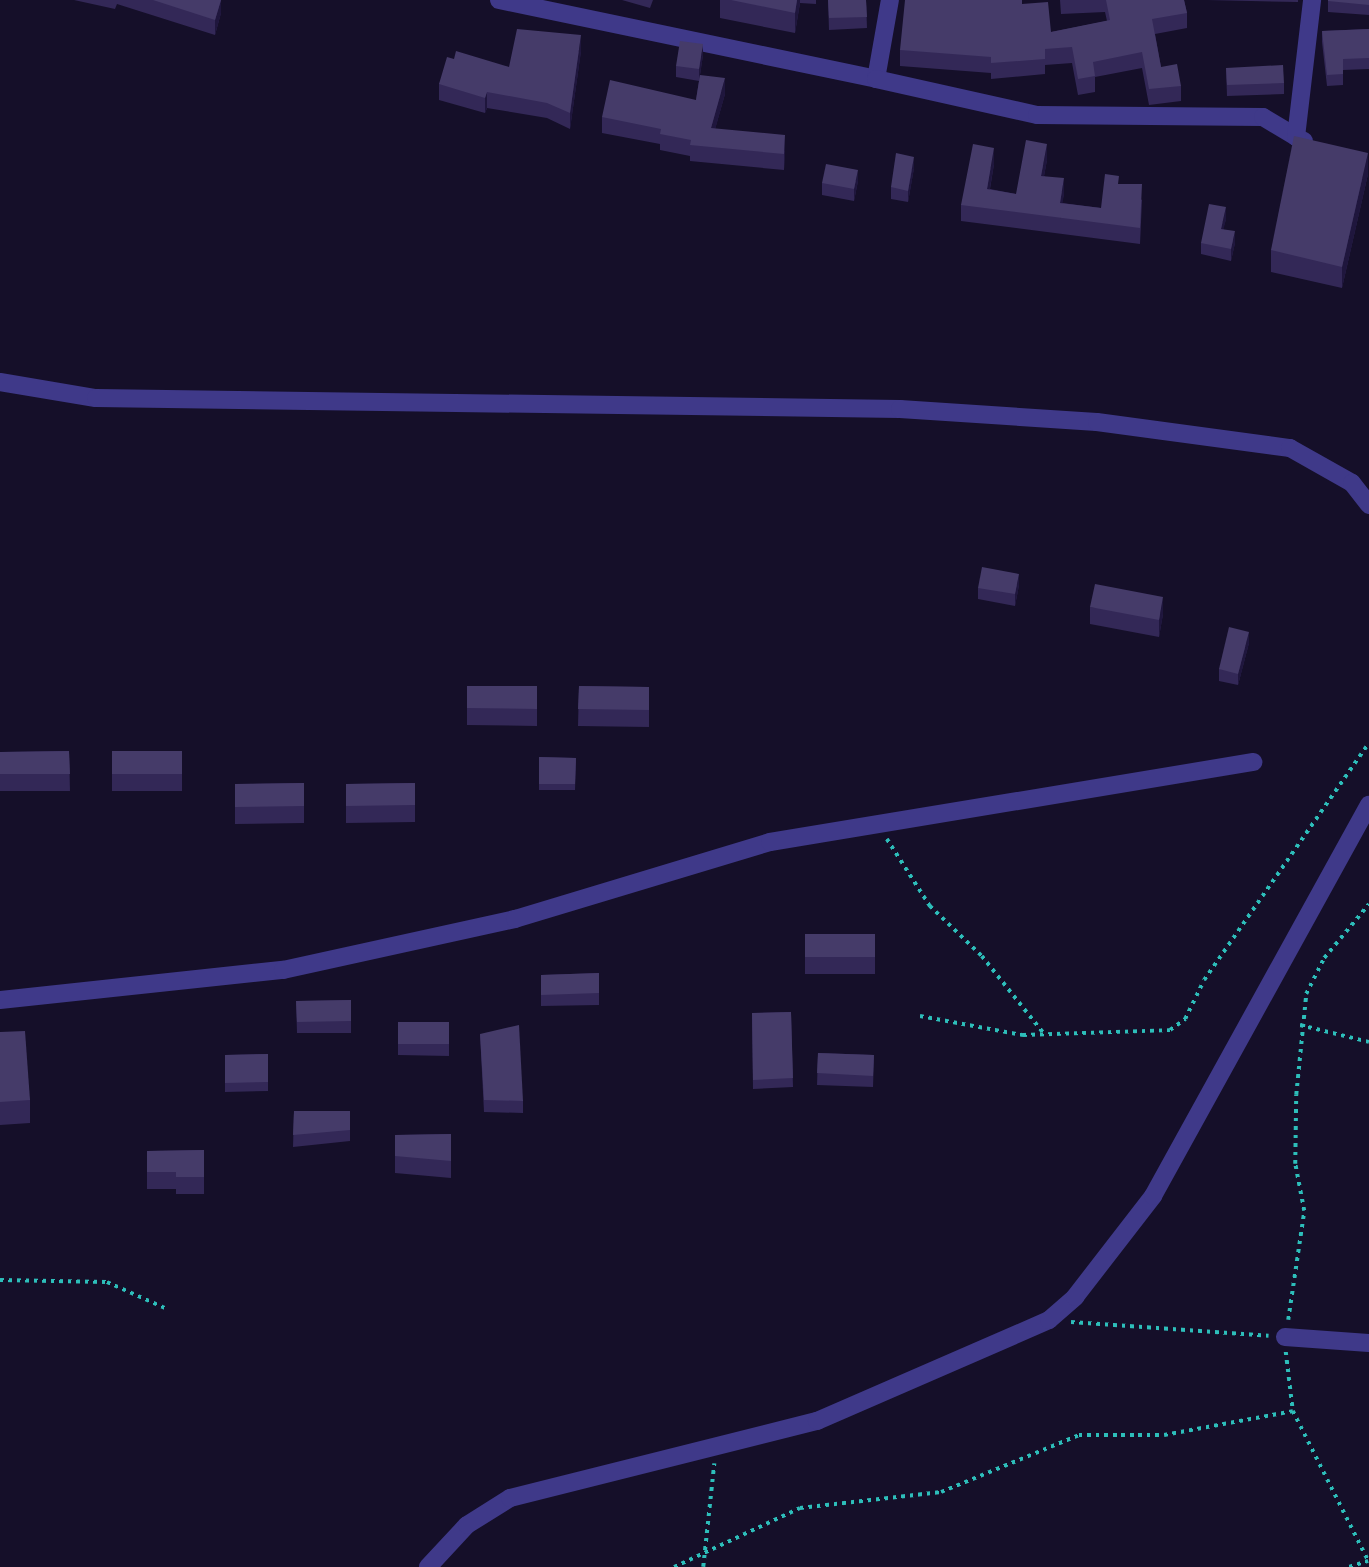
<!DOCTYPE html>
<html>
<head>
<meta charset="utf-8">
<style>
  body { margin:0 }
  #map { position:relative; width:1369px; height:1567px; overflow:hidden; background:#150f29; font-family:"Fira Sans",sans-serif }
  div>[style] { position:absolute }
  .path>* { height:3.5px; margin-top:-1.75px; transform-origin:0; background:repeating-linear-gradient(90deg,#2dbeba 0 3.5px,transparent 0 8.5px) }
  .minor>* { height:18px; margin:-9px; padding:0 9px; transform-origin:9px; border-radius:9px; background:#3f3989 }
  .wall>* { inset:0; background:#332857 }
  .shaded-wall>* { inset:0; background:#1f163d }
  .building>* { inset:0; background:#453b69 }
  span { translate:-50% -50%; white-space:nowrap; text-align:center; line-height:1.15; -webkit-text-stroke:5px #150f29; paint-order:stroke }
</style>
</head>
<body>
<div id="map">
  <div class="path">
    <i style="left:887px;top:839px;width:80px;rotate:57.3deg"></i>
    <i style="left:930px;top:906px;width:72px;rotate:43.9deg"></i>
    <i style="left:982px;top:956px;width:101px;rotate:51.4deg"></i>
    <i style="left:920px;top:1016px;width:105px;rotate:10.5deg"></i>
    <i style="left:1023px;top:1035px;width:147px;rotate:-1.9deg"></i>
    <i style="left:1170px;top:1030px;width:19px;rotate:-36deg"></i>
    <i style="left:1185px;top:1019px;width:43px;rotate:-64deg"></i>
    <i style="left:1204px;top:980px;width:289px;rotate:-55.2deg"></i>
    <i style="left:1300px;top:1025px;width:71px;rotate:13.8deg"></i>
    <i style="left:0;top:1280px;width:107px;rotate:1.1deg"></i>
    <i style="left:107px;top:1282px;width:66px;rotate:24.2deg"></i>
    <i style="left:1288px;top:1320px;width:110px;rotate:-81.6deg"></i>
    <i style="left:1304px;top:1211px;width:48px;rotate:-100.8deg"></i>
    <i style="left:1295px;top:1164px;width:69px;rotate:-89.2deg"></i>
    <i style="left:1296px;top:1095px;width:101px;rotate:-84.3deg"></i>
    <i style="left:1306px;top:994px;width:40px;rotate:-63.4deg"></i>
    <i style="left:1324px;top:958px;width:70px;rotate:-50.2deg"></i>
    <i style="left:1071px;top:1322px;width:198px;rotate:4deg"></i>
    <i style="left:1286px;top:1352px;width:59px;rotate:83.2deg"></i>
    <i style="left:1293px;top:1411px;width:169px;rotate:63.3deg"></i>
    <i style="left:674px;top:1567px;width:139px;rotate:-25.1deg"></i>
    <i style="left:800px;top:1508px;width:142px;rotate:-6.5deg"></i>
    <i style="left:941px;top:1492px;width:149px;rotate:-22.4deg"></i>
    <i style="left:1079px;top:1435px;width:85px"></i>
    <i style="left:1164px;top:1435px;width:131px;rotate:-10.5deg"></i>
    <i style="left:703px;top:1567px;width:104px;rotate:-83.9deg"></i>
    <i style="left:1349px;top:1567px;width:20px;rotate:-18deg"></i>
  </div>
  <div class="minor">
    <i style="left:499px;top:0;width:385px;rotate:11.8deg"></i>
    <i style="left:876px;top:79px;width:80px;rotate:-80deg"></i>
    <i style="left:876px;top:79px;width:165px;rotate:12.6deg"></i>
    <i style="left:1037px;top:115px;width:226px;rotate:0.5deg"></i>
    <i style="left:1263px;top:117px;width:39px;rotate:31deg"></i>
    <i style="left:1304px;top:141px;width:9px;rotate:-153deg"></i>
    <i style="left:1296px;top:137px;width:138px;rotate:-83.3deg"></i>
    <i style="left:0;top:382px;width:97px;rotate:9.5deg"></i>
    <i style="left:96px;top:398px;width:804px;rotate:0.78deg"></i>
    <i style="left:900px;top:409px;width:197px;rotate:3.8deg"></i>
    <i style="left:1097px;top:422px;width:195px;rotate:7.7deg"></i>
    <i style="left:1290px;top:448px;width:71px;rotate:29.4deg"></i>
    <i style="left:1352px;top:483px;width:28px;rotate:52deg"></i>
    <i style="left:0;top:1000px;width:285px;rotate:-6.1deg"></i>
    <i style="left:283px;top:970px;width:238px;rotate:-12.4deg"></i>
    <i style="left:515px;top:919px;width:266px;rotate:-16.8deg"></i>
    <i style="left:770px;top:842px;width:490px;rotate:-9.4deg"></i>
    <i style="left:1285px;top:1337px;width:84px;rotate:4.1deg"></i>
    <i style="left:428px;top:1567px;width:57px;rotate:-47.1deg"></i>
    <i style="left:467px;top:1525px;width:51px;rotate:-32.1deg"></i>
    <i style="left:510px;top:1498px;width:317px;rotate:-14.1deg"></i>
    <i style="left:817px;top:1421px;width:253px;rotate:-23.5deg"></i>
    <i style="left:1049px;top:1320px;width:35px;rotate:-41deg"></i>
    <i style="left:1075px;top:1297px;width:128px;rotate:-52.3deg"></i>
    <i style="left:1153px;top:1196px;width:447px;rotate:-61.1deg"></i>
  </div>
  <div class="wall">
    <i style="clip-path:polygon(74px 0,221px 0,221px 13px,215px 35px,117px 4px,115px 9px)"></i>
    <i style="clip-path:polygon(622px 0,653px 0,650px 8px)"></i>
    <i style="clip-path:polygon(720px 0,816px 0,816px 4px,800px 3px,795px 33px,720px 18px)"></i>
    <i style="clip-path:polygon(828px 0,866px 0,867px 28px,829px 30px)"></i>
    <i style="clip-path:polygon(1060px 0,1184px 0,1187px 13px,1187px 28px,1155px 34px,1161px 67px,1181px 86px,1181px 101px,1149px 105px,1142px 68px,1095px 77px,1095px 92px,1078px 95px,1072px 63px,1045px 65px,1045px 74px,991px 79px,991px 73px,900px 66px,900px 50px,1022px 4px,1051px 32px,1107px 21px,1105px 12px,1061px 14px)"></i>
    <i style="clip-path:polygon(1207px 0,1298px 0,1298px 2px)"></i>
    <i style="clip-path:polygon(1328px 0,1369px 0,1369px 15px,1328px 12px)"></i>
    <i style="clip-path:polygon(1369px 29px,1369px 69px,1343px 70px,1343px 85px,1327px 86px,1322px 42px,1322px 31px)"></i>
    <i style="clip-path:polygon(581px 51px,570px 129px,547px 118px,487px 108px,485px 113px,439px 100px,439px 84px,454px 59px,509px 67px)"></i>
    <i style="clip-path:polygon(703px 55px,700px 75px,725px 94px,715px 129px,785px 151px,784px 170px,690px 161px,690px 156px,660px 150px,660px 144px,602px 133px,602px 117px,696px 100px,699px 81px,676px 77px,676px 66px)"></i>
    <i style="clip-path:polygon(1226px 68px,1284px 83px,1284px 94px,1227px 96px)"></i>
    <i style="clip-path:polygon(1047px 160px,1044px 176px,1064px 194px,1062px 203px,1101px 208px,1119px 184px,1142px 200px,1140px 244px,961px 221px,961px 205px,994px 164px,990px 189px,1016px 194px)"></i>
    <i style="clip-path:polygon(914px 168px,908px 202px,891px 199px,891px 187px)"></i>
    <i style="clip-path:polygon(1368px 174px,1342px 288px,1271px 272px,1271px 250px)"></i>
    <i style="clip-path:polygon(858px 181px,854px 201px,822px 195px,822px 183px)"></i>
    <i style="clip-path:polygon(1226px 219px,1223px 229px,1235px 243px,1231px 261px,1201px 254px,1201px 243px)"></i>
    <i style="clip-path:polygon(1019px 585px,1015px 606px,978px 599px,978px 588px)"></i>
    <i style="clip-path:polygon(1090px 607px,1163px 614px,1159px 637px,1090px 624px)"></i>
    <i style="clip-path:polygon(1249px 643px,1238px 685px,1219px 681px,1219px 669px)"></i>
    <i style="clip-path:polygon(467px 686px,537px 686px,537px 726px,467px 725px)"></i>
    <i style="clip-path:polygon(579px 686px,649px 687px,649px 727px,578px 726px)"></i>
    <i style="clip-path:polygon(69px 751px,70px 791px,0 791px,0 752px)"></i>
    <i style="clip-path:polygon(112px 751px,182px 751px,182px 791px,112px 791px)"></i>
    <i style="clip-path:polygon(539px 757px,576px 758px,575px 790px,539px 790px)"></i>
    <i style="clip-path:polygon(304px 783px,304px 823px,235px 824px,235px 784px)"></i>
    <i style="clip-path:polygon(415px 783px,415px 822px,346px 823px,346px 784px)"></i>
    <i style="clip-path:polygon(805px 934px,875px 934px,875px 974px,805px 974px)"></i>
    <i style="clip-path:polygon(599px 973px,599px 1005px,541px 1006px,541px 975px)"></i>
    <i style="clip-path:polygon(351px 1000px,351px 1033px,297px 1033px,296px 1001px)"></i>
    <i style="clip-path:polygon(791px 1012px,793px 1087px,753px 1089px,752px 1013px)"></i>
    <i style="clip-path:polygon(398px 1022px,449px 1022px,449px 1056px,398px 1055px)"></i>
    <i style="clip-path:polygon(0 1032px,30px 1100px,30px 1123px,0 1125px)"></i>
    <i style="clip-path:polygon(480px 1034px,523px 1101px,523px 1113px,484px 1112px)"></i>
    <i style="clip-path:polygon(818px 1053px,874px 1055px,873px 1087px,817px 1085px)"></i>
    <i style="clip-path:polygon(268px 1054px,268px 1091px,225px 1092px,225px 1055px)"></i>
    <i style="clip-path:polygon(294px 1111px,350px 1111px,350px 1141px,293px 1147px)"></i>
    <i style="clip-path:polygon(451px 1134px,451px 1178px,395px 1173px,395px 1135px)"></i>
    <i style="clip-path:polygon(204px 1150px,204px 1194px,176px 1194px,176px 1189px,147px 1189px,147px 1151px)"></i>
  </div>
  <div class="shaded-wall">
    <i style="clip-path:polygon(221px 0,221px 13px,215px 35px,215px 20px)"></i>
    <i style="clip-path:polygon(797px 0,800px 0,800px 3px,795px 33px,795px 13px)"></i>
    <i style="clip-path:polygon(581px 35px,581px 51px,570px 129px,570px 113px)"></i>
    <i style="clip-path:polygon(703px 44px,703px 55px,699px 81px,699px 69px)"></i>
    <i style="clip-path:polygon(725px 78px,725px 94px,711px 144px,711px 128px)"></i>
    <i style="clip-path:polygon(487px 92px,487px 108px,485px 113px,485px 98px)"></i>
    <i style="clip-path:polygon(785px 135px,785px 151px,784px 170px,784px 154px)"></i>
    <i style="clip-path:polygon(1047px 144px,1047px 160px,1041px 192px,1041px 176px)"></i>
    <i style="clip-path:polygon(994px 148px,994px 164px,987px 205px,987px 189px)"></i>
    <i style="clip-path:polygon(1368px 153px,1368px 174px,1342px 288px,1342px 267px)"></i>
    <i style="clip-path:polygon(914px 157px,914px 168px,908px 202px,908px 191px)"></i>
    <i style="clip-path:polygon(858px 170px,858px 181px,854px 201px,854px 189px)"></i>
    <i style="clip-path:polygon(1064px 178px,1064px 194px,1060px 219px,1060px 203px)"></i>
    <i style="clip-path:polygon(1226px 207px,1226px 219px,1221px 240px,1221px 229px)"></i>
    <i style="clip-path:polygon(1235px 231px,1235px 243px,1231px 261px,1231px 249px)"></i>
    <i style="clip-path:polygon(1019px 574px,1019px 585px,1015px 606px,1015px 594px)"></i>
    <i style="clip-path:polygon(1163px 597px,1163px 614px,1159px 637px,1159px 620px)"></i>
    <i style="clip-path:polygon(1249px 632px,1249px 643px,1238px 685px,1238px 674px)"></i>
  </div>
  <div class="building">
    <i style="clip-path:polygon(153px 0,221px 0,215px 20px)"></i>
    <i style="clip-path:polygon(731px 0,797px 0,795px 13px)"></i>
    <i style="clip-path:polygon(828px 0,866px 0,867px 17px,829px 18px)"></i>
    <i style="clip-path:polygon(905px 0,1022px 0,1022px 4px,1048px 2px,1051px 32px,1110px 20px,1106px 0,1184px 0,1187px 13px,1152px 19px,1161px 67px,1177px 64px,1181px 86px,1149px 89px,1142px 52px,1093px 62px,1095px 76px,1078px 79px,1072px 47px,1045px 49px,1045px 59px,991px 63px,991px 57px,900px 50px)"></i>
    <i style="clip-path:polygon(1328px 0,1369px 0,1369px 5px,1328px 1px)"></i>
    <i style="clip-path:polygon(517px 29px,581px 35px,570px 113px,547px 103px,487px 92px,485px 98px,439px 84px,447px 57px,454px 59px,456px 51px,509px 67px)"></i>
    <i style="clip-path:polygon(1369px 29px,1369px 58px,1343px 59px,1343px 74px,1327px 75px,1322px 31px)"></i>
    <i style="clip-path:polygon(680px 41px,703px 44px,699px 69px,676px 66px)"></i>
    <i style="clip-path:polygon(1283px 65px,1284px 83px,1227px 85px,1226px 68px)"></i>
    <i style="clip-path:polygon(700px 75px,725px 78px,711px 128px,785px 135px,784px 154px,690px 145px,691px 140px,660px 134px,661px 129px,602px 117px,610px 80px,696px 100px)"></i>
    <i style="clip-path:polygon(1294px 136px,1368px 153px,1342px 267px,1271px 250px)"></i>
    <i style="clip-path:polygon(1026px 140px,1047px 144px,1041px 176px,1064px 178px,1060px 203px,1101px 208px,1105px 174px,1119px 176px,1118px 184px,1142px 184px,1140px 228px,961px 205px,973px 144px,994px 148px,987px 189px,1016px 194px)"></i>
    <i style="clip-path:polygon(896px 153px,914px 157px,908px 191px,891px 187px)"></i>
    <i style="clip-path:polygon(826px 164px,858px 170px,854px 189px,822px 183px)"></i>
    <i style="clip-path:polygon(1209px 204px,1226px 207px,1221px 229px,1235px 231px,1231px 249px,1201px 243px)"></i>
    <i style="clip-path:polygon(982px 567px,1019px 574px,1015px 594px,978px 588px)"></i>
    <i style="clip-path:polygon(1095px 584px,1163px 597px,1159px 620px,1090px 607px)"></i>
    <i style="clip-path:polygon(1229px 627px,1249px 632px,1238px 674px,1219px 669px)"></i>
    <i style="clip-path:polygon(467px 686px,537px 686px,537px 709px,467px 708px)"></i>
    <i style="clip-path:polygon(579px 686px,649px 687px,649px 710px,578px 709px)"></i>
    <i style="clip-path:polygon(69px 751px,70px 774px,0 774px,0 752px)"></i>
    <i style="clip-path:polygon(112px 751px,182px 751px,182px 774px,112px 774px)"></i>
    <i style="clip-path:polygon(539px 757px,576px 758px,575px 784px,539px 784px)"></i>
    <i style="clip-path:polygon(304px 783px,304px 806px,235px 807px,235px 784px)"></i>
    <i style="clip-path:polygon(415px 783px,415px 805px,346px 806px,346px 784px)"></i>
    <i style="clip-path:polygon(805px 934px,875px 934px,875px 957px,805px 957px)"></i>
    <i style="clip-path:polygon(599px 973px,599px 993px,541px 995px,541px 975px)"></i>
    <i style="clip-path:polygon(351px 1000px,351px 1021px,297px 1022px,296px 1001px)"></i>
    <i style="clip-path:polygon(791px 1012px,793px 1078px,753px 1080px,752px 1013px)"></i>
    <i style="clip-path:polygon(398px 1022px,449px 1022px,449px 1044px,398px 1044px)"></i>
    <i style="clip-path:polygon(519px 1025px,523px 1101px,484px 1100px,480px 1034px)"></i>
    <i style="clip-path:polygon(25px 1031px,30px 1100px,0 1102px,0 1032px)"></i>
    <i style="clip-path:polygon(818px 1053px,874px 1055px,873px 1076px,817px 1073px)"></i>
    <i style="clip-path:polygon(268px 1054px,268px 1082px,225px 1083px,225px 1055px)"></i>
    <i style="clip-path:polygon(294px 1111px,350px 1111px,350px 1130px,293px 1135px)"></i>
    <i style="clip-path:polygon(451px 1134px,451px 1161px,395px 1156px,395px 1135px)"></i>
    <i style="clip-path:polygon(204px 1150px,204px 1177px,176px 1177px,176px 1172px,147px 1172px,147px 1151px)"></i>
  </div>
</div>
</body>
</html>
